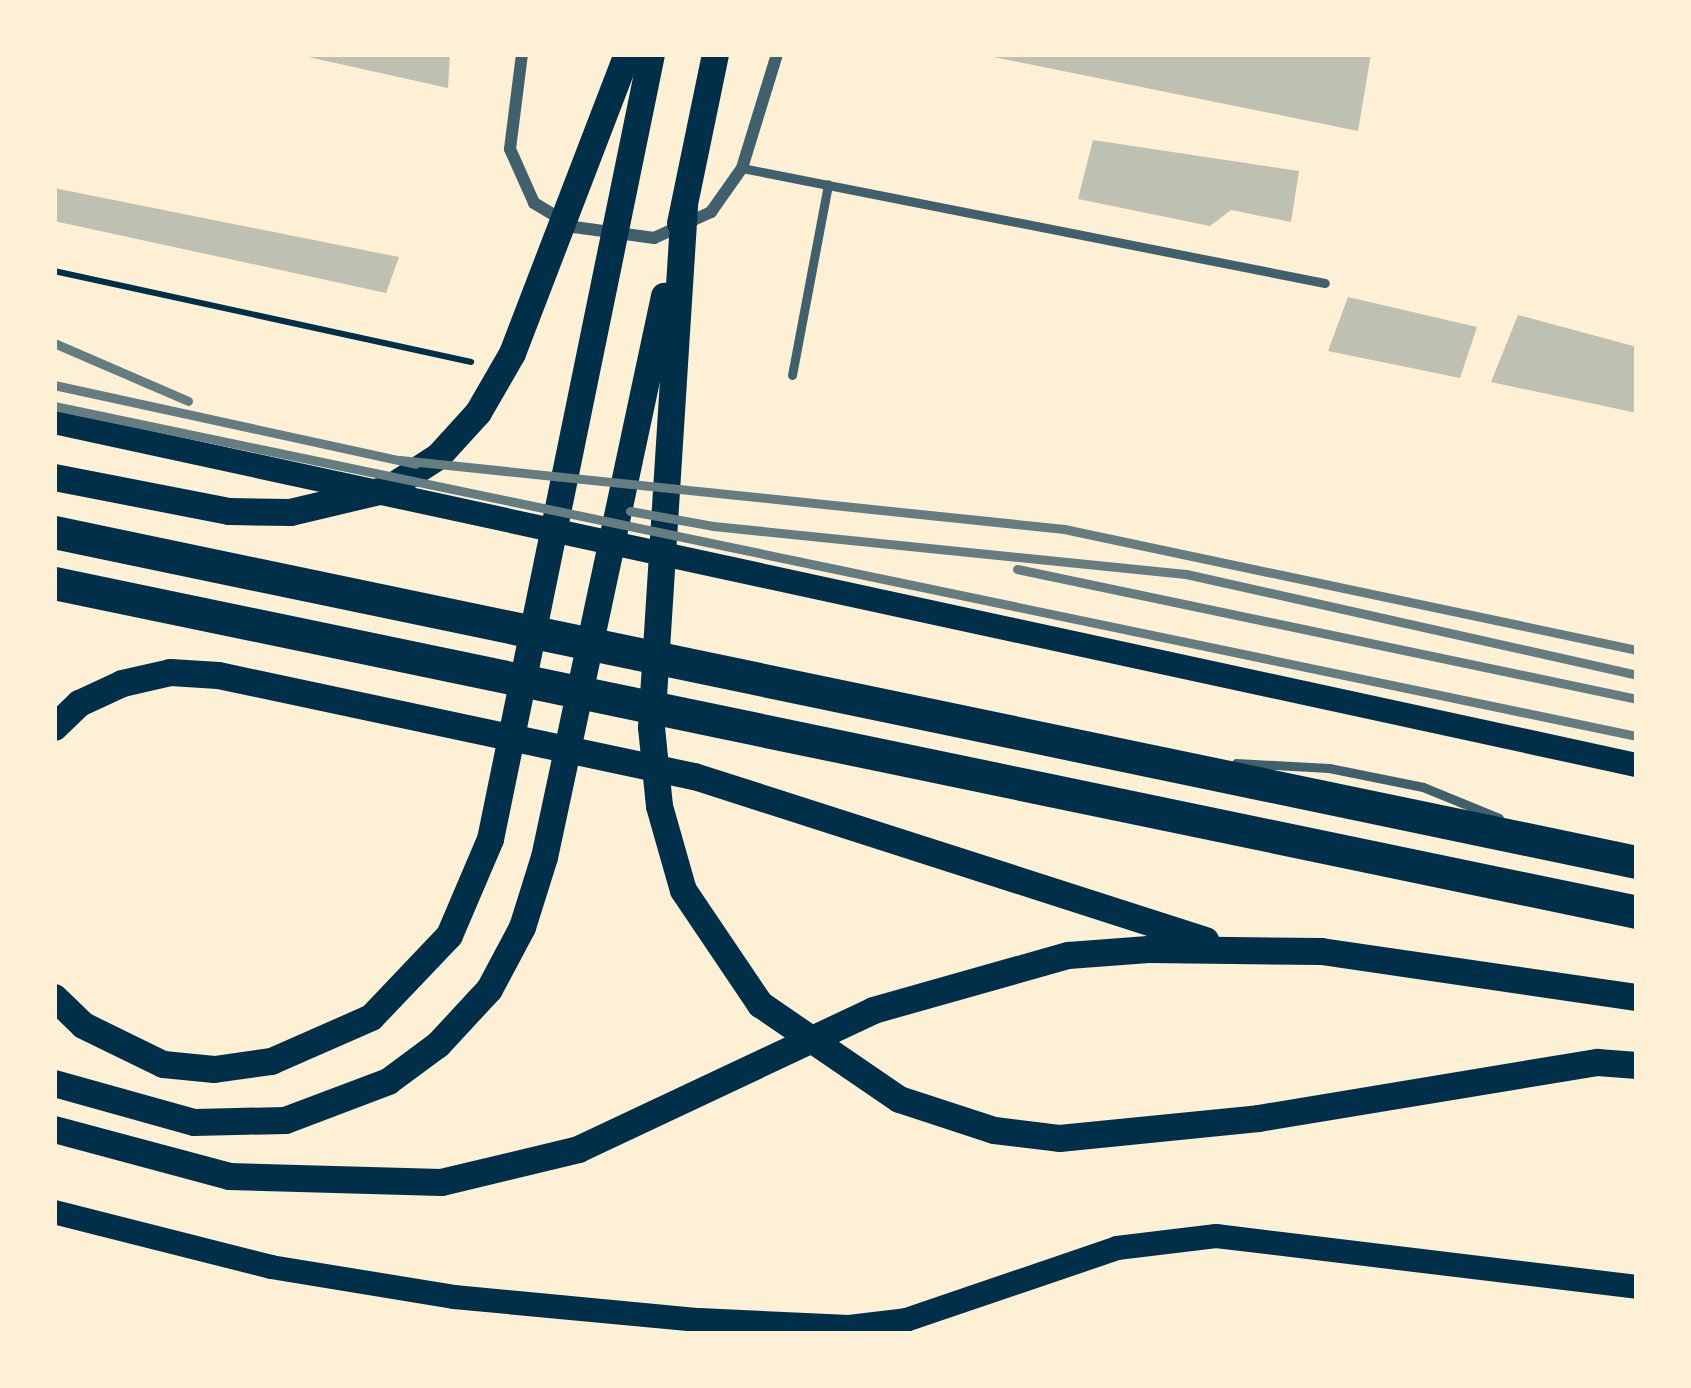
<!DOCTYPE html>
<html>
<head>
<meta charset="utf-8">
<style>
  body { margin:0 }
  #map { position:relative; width:1691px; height:1388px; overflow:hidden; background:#fdf0d5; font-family:Lora,serif }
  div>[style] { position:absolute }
  .building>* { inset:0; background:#bec0b2 }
  .path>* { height:6px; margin:-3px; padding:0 3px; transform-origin:3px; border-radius:3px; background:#003049 }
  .service>* { height:9px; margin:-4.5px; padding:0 4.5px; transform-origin:4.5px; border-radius:4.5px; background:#3f606c }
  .minor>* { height:12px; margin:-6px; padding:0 6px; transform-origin:6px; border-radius:6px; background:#3f606c }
  .secondary>* { height:24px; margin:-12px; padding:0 12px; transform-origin:12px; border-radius:12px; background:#003049 }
  .primary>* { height:27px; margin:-13.5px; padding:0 13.5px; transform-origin:13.5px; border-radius:13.5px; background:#003049 }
  .motorway>* { height:33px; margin:-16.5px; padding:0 16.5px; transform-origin:16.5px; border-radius:16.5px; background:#003049 }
  .rail>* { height:9px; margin:-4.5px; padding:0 4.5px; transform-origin:4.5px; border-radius:4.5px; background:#657d81 }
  span { translate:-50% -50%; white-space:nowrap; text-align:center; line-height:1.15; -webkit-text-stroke:9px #fdf0d5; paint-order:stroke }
  .frame { position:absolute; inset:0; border:57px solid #fdf0d5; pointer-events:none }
</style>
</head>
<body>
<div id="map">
  <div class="building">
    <i style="clip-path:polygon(304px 54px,450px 54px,448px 88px,304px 56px)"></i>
    <i style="clip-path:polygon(979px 54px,1371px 54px,1358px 131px)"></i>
    <i style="clip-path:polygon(1093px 140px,1299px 171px,1291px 222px,1231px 210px,1210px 226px,1078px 199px)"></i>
    <i style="clip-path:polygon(54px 188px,399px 257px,386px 293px,54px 221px)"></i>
    <i style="clip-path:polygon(1348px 297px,1477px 327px,1460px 378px,1328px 351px)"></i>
    <i style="clip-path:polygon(1518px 315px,1637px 347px,1637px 413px,1491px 382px)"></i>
  </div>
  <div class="path">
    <i style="left:54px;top:271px;width:427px;rotate:12.3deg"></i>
  </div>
  <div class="service">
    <i style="left:742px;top:168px;width:594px;rotate:11.16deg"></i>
    <i style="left:792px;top:375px;width:194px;rotate:-79.3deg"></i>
    <i style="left:1236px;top:763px;width:93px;rotate:3.1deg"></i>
    <i style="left:1329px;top:768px;width:96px;rotate:11.4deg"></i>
    <i style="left:1423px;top:787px;width:82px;rotate:22.2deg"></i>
  </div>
  <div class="minor">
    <i style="left:522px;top:54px;width:96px;rotate:97.2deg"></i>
    <i style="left:510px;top:149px;width:59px;rotate:66deg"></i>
    <i style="left:534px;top:203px;width:47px;rotate:31deg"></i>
    <i style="left:574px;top:227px;width:81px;rotate:7.8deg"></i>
    <i style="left:654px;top:238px;width:63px;rotate:-24.5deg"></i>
    <i style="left:711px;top:212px;width:54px;rotate:-54.8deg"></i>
    <i style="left:742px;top:168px;width:119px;rotate:-72.9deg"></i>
  </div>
  <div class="secondary">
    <i style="left:54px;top:422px;width:1620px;rotate:12.23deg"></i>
    <i style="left:54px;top:1212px;width:224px;rotate:14.2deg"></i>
    <i style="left:271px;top:1267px;width:185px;rotate:9.3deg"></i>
    <i style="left:454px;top:1297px;width:246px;rotate:5.4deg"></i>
    <i style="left:699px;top:1320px;width:150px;rotate:2.7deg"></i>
    <i style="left:849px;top:1327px;width:57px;rotate:-7deg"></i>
    <i style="left:906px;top:1320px;width:223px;rotate:-18.8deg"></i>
    <i style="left:1117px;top:1248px;width:100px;rotate:-6.9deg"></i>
    <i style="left:1216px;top:1236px;width:424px;rotate:6.9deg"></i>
  </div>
  <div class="primary">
    <i style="left:684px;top:206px;width:522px;rotate:93.62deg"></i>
    <i style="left:651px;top:727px;width:79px;rotate:84.2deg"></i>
    <i style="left:659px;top:806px;width:87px;rotate:74.1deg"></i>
    <i style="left:683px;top:890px;width:138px;rotate:56deg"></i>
    <i style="left:760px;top:1004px;width:168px;rotate:34.4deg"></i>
    <i style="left:899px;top:1099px;width:100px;rotate:18.1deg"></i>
    <i style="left:994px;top:1130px;width:65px;rotate:7deg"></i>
    <i style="left:1059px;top:1138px;width:200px;rotate:-5.7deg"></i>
    <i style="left:1258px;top:1118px;width:344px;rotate:-9.4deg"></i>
    <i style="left:1597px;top:1062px;width:40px;rotate:4.3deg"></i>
    <i style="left:680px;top:223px;width:173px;rotate:-78.3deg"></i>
    <i style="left:54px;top:477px;width:178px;rotate:11deg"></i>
    <i style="left:229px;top:511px;width:61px;rotate:0.9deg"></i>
    <i style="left:290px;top:512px;width:100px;rotate:-13.3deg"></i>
    <i style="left:387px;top:489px;width:61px;rotate:-32.9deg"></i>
    <i style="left:438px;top:456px;width:59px;rotate:-47.7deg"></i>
    <i style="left:478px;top:412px;width:68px;rotate:-60deg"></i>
    <i style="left:512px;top:353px;width:320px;rotate:-69deg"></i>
    <i style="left:54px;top:727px;width:35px;rotate:-44deg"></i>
    <i style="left:79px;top:703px;width:47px;rotate:-24.9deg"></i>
    <i style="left:122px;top:683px;width:49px;rotate:-12.9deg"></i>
    <i style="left:170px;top:672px;width:48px;rotate:3.6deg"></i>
    <i style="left:218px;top:675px;width:487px;rotate:12deg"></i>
    <i style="left:694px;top:776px;width:537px;rotate:17.79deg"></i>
    <i style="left:54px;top:997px;width:40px;rotate:44deg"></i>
    <i style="left:83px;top:1025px;width:89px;rotate:26deg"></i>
    <i style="left:163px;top:1064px;width:51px;rotate:5.6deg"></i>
    <i style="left:214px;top:1069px;width:58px;rotate:-8deg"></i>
    <i style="left:271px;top:1061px;width:109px;rotate:-23.7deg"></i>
    <i style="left:371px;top:1017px;width:113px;rotate:-46.4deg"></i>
    <i style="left:449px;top:935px;width:104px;rotate:-66.9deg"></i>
    <i style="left:490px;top:839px;width:801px;rotate:-78.41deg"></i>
    <i style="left:54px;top:1083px;width:145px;rotate:15.6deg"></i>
    <i style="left:194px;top:1122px;width:91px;rotate:-1.3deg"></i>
    <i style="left:285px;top:1120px;width:110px;rotate:-20.7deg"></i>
    <i style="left:388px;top:1081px;width:62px;rotate:-36.5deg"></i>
    <i style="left:438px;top:1044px;width:75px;rotate:-47.2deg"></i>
    <i style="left:489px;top:989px;width:70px;rotate:-62deg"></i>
    <i style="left:522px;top:927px;width:73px;rotate:-72.6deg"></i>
    <i style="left:544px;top:857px;width:574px;rotate:-77.93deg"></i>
    <i style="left:54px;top:1129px;width:181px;rotate:15deg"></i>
    <i style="left:229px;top:1176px;width:212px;rotate:1.6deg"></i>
    <i style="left:441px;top:1182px;width:141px;rotate:-13.5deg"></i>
    <i style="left:578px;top:1149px;width:326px;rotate:-25.2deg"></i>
    <i style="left:873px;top:1010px;width:203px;rotate:-15.8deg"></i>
    <i style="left:1068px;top:955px;width:80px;rotate:-4.3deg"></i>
    <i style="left:1148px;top:949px;width:173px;rotate:0.7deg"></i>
    <i style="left:1321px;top:951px;width:319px;rotate:8.3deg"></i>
  </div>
  <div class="motorway">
    <i style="left:54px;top:532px;width:1617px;rotate:11.78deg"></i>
    <i style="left:54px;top:583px;width:1617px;rotate:11.74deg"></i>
  </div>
  <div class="rail">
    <i style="left:54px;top:343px;width:146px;rotate:23.4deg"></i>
    <i style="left:54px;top:385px;width:370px;rotate:12.3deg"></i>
    <i style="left:54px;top:406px;width:1617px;rotate:11.78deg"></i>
    <i style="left:400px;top:460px;width:668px;rotate:5.93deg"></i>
    <i style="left:1064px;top:529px;width:586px;rotate:11.92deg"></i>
    <i style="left:630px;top:511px;width:84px;rotate:10.2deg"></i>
    <i style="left:713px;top:526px;width:475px;rotate:5.8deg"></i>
    <i style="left:1186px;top:574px;width:462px;rotate:12.6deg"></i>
    <i style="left:1017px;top:569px;width:633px;rotate:11.84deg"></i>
  </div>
  <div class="frame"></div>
</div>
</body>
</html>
